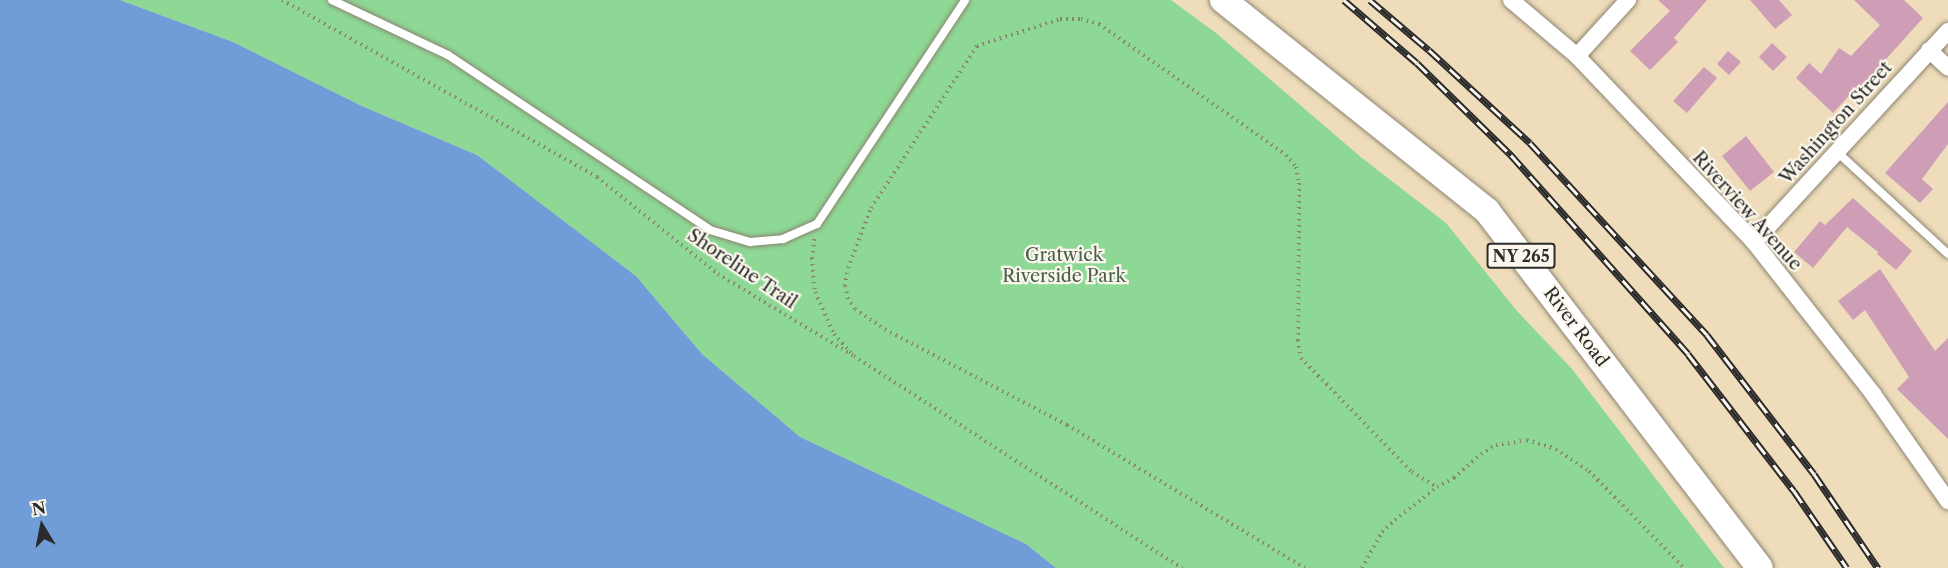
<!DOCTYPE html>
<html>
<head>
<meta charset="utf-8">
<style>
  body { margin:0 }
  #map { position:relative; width:1948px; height:568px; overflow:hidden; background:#eedcba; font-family:"Libre Caslon Text",serif }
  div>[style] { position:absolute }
  .green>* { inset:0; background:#8dd895 }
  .water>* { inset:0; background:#709dd8 }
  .building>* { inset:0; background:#ce9eb7 }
  .path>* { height:4px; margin-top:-2px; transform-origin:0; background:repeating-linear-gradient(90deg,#8c8472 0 1.5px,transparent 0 6px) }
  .roads { filter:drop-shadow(0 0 2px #8c8472) drop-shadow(0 0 2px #8c8472) }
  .lane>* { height:8px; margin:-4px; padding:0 4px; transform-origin:4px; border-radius:4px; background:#fff }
  .street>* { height:16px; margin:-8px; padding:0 8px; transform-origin:8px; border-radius:8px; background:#fff }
  .primary>* { height:26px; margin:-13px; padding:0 13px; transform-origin:13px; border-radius:13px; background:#fff }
  .rail>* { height:7px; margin-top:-3.5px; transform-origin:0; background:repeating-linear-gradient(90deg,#fbf7ec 0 14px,#2b2b2b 0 28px); box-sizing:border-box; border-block:2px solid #2b2b2b }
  span { translate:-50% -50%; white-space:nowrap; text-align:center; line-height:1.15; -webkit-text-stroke:4.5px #fbf7ec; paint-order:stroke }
  .shield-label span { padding:2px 4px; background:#fbf7ec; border:2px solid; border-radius:4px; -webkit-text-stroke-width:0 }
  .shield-label { font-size:16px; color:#2b2b2b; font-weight:700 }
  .street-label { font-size:18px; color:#2b2b2b }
  .park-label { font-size:18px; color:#485f4b }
  .north { position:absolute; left:12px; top:496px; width:60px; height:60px; -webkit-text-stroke:4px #fbf7ec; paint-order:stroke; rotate:350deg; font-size:16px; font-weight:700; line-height:24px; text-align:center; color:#2b2b2b }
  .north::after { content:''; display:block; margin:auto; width:21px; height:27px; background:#2b2b2b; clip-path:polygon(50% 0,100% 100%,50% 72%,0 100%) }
</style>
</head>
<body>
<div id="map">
  <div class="green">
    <i style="clip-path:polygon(120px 0,1171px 0,1216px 33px,1362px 158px,1446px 223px,1517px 311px,1572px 369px,1724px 568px,1056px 568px,1026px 544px,800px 437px,702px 354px,636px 276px,477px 155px,364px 107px,233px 42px)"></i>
  </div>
  <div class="water">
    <i style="clip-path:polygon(0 0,120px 0,233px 42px,364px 107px,477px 155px,636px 276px,702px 354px,800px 437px,1026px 544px,1056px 568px,0 568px)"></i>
  </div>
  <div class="building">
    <i style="clip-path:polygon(1658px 0,1707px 0,1674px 38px,1678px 42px,1650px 70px,1630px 51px,1670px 11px)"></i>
    <i style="clip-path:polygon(1750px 0,1779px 0,1792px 15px,1775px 29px)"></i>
    <i style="clip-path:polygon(1854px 0,1904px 0,1923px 18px,1860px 88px,1858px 86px,1833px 113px,1796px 78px,1809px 63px,1821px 74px,1839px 48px,1851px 56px,1880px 25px)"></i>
    <i style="clip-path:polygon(1772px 43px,1787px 57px,1773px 71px,1759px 57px)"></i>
    <i style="clip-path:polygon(1728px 51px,1741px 62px,1729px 75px,1717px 64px)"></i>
    <i style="clip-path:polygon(1704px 67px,1717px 78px,1687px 113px,1673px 101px)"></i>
    <i style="clip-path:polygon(1948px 102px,1948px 144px,1922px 179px,1933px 189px,1920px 203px,1885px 173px)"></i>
    <i style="clip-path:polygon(1746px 136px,1774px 172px,1750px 191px,1722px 156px)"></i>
    <i style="clip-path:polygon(1853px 198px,1912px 251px,1896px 270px,1877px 254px,1878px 252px,1847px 227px,1813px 268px,1794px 252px,1820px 221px,1825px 225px)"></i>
    <i style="clip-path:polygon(1880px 269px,1935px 351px,1948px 338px,1948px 439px,1897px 389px,1909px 377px,1865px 310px,1853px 320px,1838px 301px)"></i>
  </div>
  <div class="path">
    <i style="left:282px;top:0;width:361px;rotate:29.3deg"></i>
    <i style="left:597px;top:177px;width:155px;rotate:38.7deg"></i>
    <i style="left:718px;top:274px;width:159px;rotate:31.1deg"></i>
    <i style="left:854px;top:356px;width:391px;rotate:32.9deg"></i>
    <i style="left:814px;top:239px;width:19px;rotate:96deg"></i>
    <i style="left:812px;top:258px;width:34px;rotate:85deg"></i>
    <i style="left:815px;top:292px;width:46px;rotate:65.7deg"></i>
    <i style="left:834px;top:334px;width:25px;rotate:48deg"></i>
    <i style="left:1305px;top:568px;width:278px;rotate:-149deg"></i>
    <i style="left:1067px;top:425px;width:204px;rotate:-152.3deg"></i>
    <i style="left:886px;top:330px;width:37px;rotate:-146deg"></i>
    <i style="left:855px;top:309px;width:12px;rotate:-125deg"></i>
    <i style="left:848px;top:299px;width:13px;rotate:-103deg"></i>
    <i style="left:845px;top:286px;width:18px;rotate:-81deg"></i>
    <i style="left:848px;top:268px;width:64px;rotate:-69deg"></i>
    <i style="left:871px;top:208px;width:194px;rotate:-56.8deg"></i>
    <i style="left:977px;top:46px;width:87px;rotate:-18deg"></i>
    <i style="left:1060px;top:19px;width:21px"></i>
    <i style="left:1081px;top:19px;width:19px;rotate:16deg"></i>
    <i style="left:1099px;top:24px;width:228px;rotate:35deg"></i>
    <i style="left:1286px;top:155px;width:16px;rotate:50deg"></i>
    <i style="left:1296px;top:167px;width:16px;rotate:79deg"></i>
    <i style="left:1299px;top:183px;width:157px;rotate:90.4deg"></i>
    <i style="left:1298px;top:340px;width:18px;rotate:81deg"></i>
    <i style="left:1301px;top:358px;width:159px;rotate:45.8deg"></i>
    <i style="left:1412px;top:472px;width:29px;rotate:31deg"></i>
    <i style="left:1362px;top:568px;width:41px;rotate:-60.9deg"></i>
    <i style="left:1382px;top:532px;width:18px;rotate:-43deg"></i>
    <i style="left:1395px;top:520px;width:53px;rotate:-38.2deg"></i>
    <i style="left:1437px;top:487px;width:19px;rotate:-28deg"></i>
    <i style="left:1454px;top:478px;width:36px;rotate:-42deg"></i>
    <i style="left:1481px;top:454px;width:17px;rotate:-31deg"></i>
    <i style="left:1496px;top:445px;width:31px;rotate:-9deg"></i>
    <i style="left:1527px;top:440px;width:30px;rotate:17deg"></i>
    <i style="left:1556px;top:449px;width:40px;rotate:34deg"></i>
    <i style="left:1589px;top:471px;width:136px;rotate:45.6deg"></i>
  </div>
  <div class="roads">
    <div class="lane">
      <i style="left:332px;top:0;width:128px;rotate:25.4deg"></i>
      <i style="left:448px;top:55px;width:315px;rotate:33.7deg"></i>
      <i style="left:710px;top:230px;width:42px;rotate:16.7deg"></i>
      <i style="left:750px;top:242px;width:33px;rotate:-5deg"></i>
      <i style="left:783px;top:239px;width:37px;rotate:-24deg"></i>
      <i style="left:817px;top:224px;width:268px;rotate:-56.5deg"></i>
      <i style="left:1836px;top:151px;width:152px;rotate:42.6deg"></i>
    </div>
    <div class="street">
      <i style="left:1511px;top:0;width:87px;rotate:40.3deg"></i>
      <i style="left:1577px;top:56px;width:257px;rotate:46.4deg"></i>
      <i style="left:1754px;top:242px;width:193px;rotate:51.9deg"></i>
      <i style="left:1873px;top:394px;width:131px;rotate:55deg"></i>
      <i style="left:1929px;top:50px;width:26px;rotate:43deg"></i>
      <i style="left:1577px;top:56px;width:76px;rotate:-47.7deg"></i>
      <i style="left:1754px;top:242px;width:287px;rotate:-47.4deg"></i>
    </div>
    <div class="primary">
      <i style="left:1223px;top:0;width:338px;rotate:38.6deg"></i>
      <i style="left:1487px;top:211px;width:449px;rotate:52.6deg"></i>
    </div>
  </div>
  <div class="rail">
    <i style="left:1344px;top:0;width:96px;rotate:40.8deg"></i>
    <i style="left:1417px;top:63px;width:132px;rotate:44.4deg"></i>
    <i style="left:1511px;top:155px;width:266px;rotate:48.3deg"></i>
    <i style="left:1688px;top:354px;width:173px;rotate:52.3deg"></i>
    <i style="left:1794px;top:491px;width:93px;rotate:55.5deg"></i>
    <i style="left:1370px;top:0;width:77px;rotate:40.3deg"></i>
    <i style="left:1429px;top:50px;width:137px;rotate:42.6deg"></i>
    <i style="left:1530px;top:143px;width:261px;rotate:47.3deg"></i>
    <i style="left:1707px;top:335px;width:175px;rotate:52.4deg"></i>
    <i style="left:1814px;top:474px;width:114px;rotate:55.8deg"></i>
  </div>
  <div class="shield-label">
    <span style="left:1521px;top:256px">NY 265</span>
  </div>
  <div class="street-label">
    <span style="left:1836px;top:123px;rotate:-48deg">Washington Street</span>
    <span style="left:1747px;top:211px;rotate:48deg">Riverview Avenue</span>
    <span style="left:742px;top:269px;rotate:34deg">Shoreline Trail</span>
    <span style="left:1576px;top:327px;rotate:53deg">River Road</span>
  </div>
  <div class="park-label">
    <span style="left:1064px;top:266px">Gratwick<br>Riverside Park</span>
  </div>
  <div class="north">N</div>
</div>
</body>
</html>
